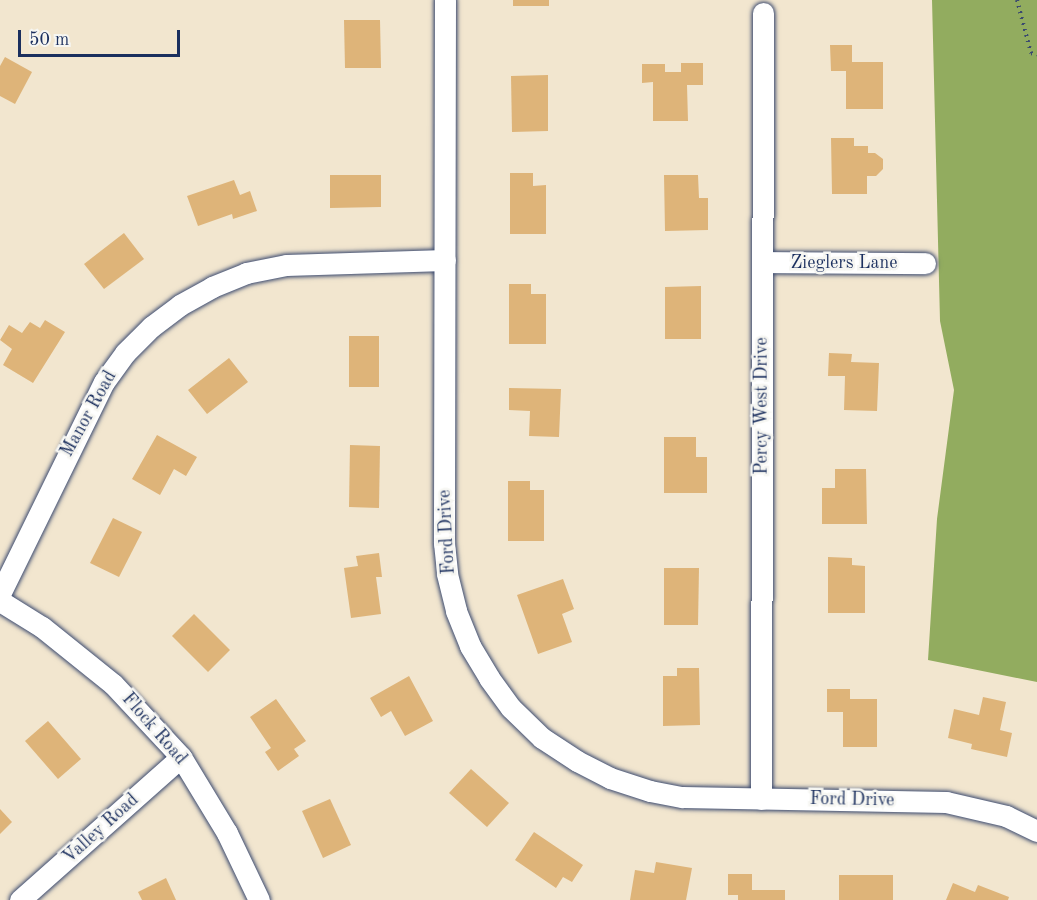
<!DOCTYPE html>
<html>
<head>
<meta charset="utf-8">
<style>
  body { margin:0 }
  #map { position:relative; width:1037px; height:900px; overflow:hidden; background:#f2e6cf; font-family:"Old Standard TT",serif }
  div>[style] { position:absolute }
  .forest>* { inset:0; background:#92ac5f }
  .building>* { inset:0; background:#deb479 }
  .path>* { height:4px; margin-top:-2px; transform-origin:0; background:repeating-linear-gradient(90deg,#3b4a6f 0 1.5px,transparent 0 6px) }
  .roads { filter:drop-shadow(0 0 2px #3b4a6f) drop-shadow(0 0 2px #3b4a6f) }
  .minor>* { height:21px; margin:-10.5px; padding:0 10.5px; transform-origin:10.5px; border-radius:10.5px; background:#fff }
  span { translate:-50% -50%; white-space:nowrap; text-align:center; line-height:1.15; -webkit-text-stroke:5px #f6f6f2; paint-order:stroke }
  .street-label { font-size:18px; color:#1b2f5e }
  .scale { position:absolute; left:18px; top:30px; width:162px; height:27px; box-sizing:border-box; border:3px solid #1b2f5e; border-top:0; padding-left:8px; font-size:18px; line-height:21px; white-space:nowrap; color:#1b2f5e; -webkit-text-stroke:4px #f6f6f2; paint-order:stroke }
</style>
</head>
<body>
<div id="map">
  <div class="forest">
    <i style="clip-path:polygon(932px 0,1037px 0,1037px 682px,928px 660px,937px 519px,954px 390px,940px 321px)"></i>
  </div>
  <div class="building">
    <i style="clip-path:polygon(513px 0,549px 0,549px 6px,513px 6px)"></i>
    <i style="clip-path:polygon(344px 20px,380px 20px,381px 68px,345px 68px)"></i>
    <i style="clip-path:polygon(830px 45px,852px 45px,852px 62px,883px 62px,883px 109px,846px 109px,846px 71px,831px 71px)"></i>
    <i style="clip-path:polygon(5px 57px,32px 72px,15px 104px,0 96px,0 66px)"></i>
    <i style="clip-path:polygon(681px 63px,703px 63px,703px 85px,687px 85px,688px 121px,653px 121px,653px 82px,642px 83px,642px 64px,665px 64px,665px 72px,681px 72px)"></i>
    <i style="clip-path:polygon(548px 75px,548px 131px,512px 132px,511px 76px)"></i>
    <i style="clip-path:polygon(831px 138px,854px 138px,854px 146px,868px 146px,868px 153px,875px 153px,883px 159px,883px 169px,876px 176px,867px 176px,867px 194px,832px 194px)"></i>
    <i style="clip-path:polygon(510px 173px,533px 173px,533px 186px,546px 185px,546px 234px,510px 234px)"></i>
    <i style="clip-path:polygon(330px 175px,381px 175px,381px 207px,330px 208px)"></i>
    <i style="clip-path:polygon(664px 175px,698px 175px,699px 198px,708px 198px,708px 230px,665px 231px)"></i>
    <i style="clip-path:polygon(234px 180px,240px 195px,250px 191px,257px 211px,233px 219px,232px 214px,198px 226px,187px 196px)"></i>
    <i style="clip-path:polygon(124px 233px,144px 259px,104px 289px,84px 264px)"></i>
    <i style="clip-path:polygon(509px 284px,531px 284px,531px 294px,546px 294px,546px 344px,509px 344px)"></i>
    <i style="clip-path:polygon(701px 286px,701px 339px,665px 339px,665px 287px)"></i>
    <i style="clip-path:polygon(45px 320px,65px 332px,33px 383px,3px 365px,12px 349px,0 340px,9px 325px,22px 333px,30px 322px,40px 328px)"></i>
    <i style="clip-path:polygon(349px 336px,379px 336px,379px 387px,349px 387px)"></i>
    <i style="clip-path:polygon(829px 353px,852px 354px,851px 362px,879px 363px,877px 411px,844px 410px,845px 376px,828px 376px)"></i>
    <i style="clip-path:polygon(229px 358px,248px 382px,207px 414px,188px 390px)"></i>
    <i style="clip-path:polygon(509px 388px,561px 389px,559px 437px,529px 436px,530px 411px,509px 410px)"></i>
    <i style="clip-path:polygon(157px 435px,197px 457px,186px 476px,174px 469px,160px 495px,132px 479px)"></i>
    <i style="clip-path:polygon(664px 437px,696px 437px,696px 457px,707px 457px,707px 493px,664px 493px)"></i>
    <i style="clip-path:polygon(350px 445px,380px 446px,379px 508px,349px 507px)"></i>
    <i style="clip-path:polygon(835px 469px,866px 469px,867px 524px,822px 524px,822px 488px,835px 488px)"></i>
    <i style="clip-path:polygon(508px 481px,530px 481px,530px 490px,544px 490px,544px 541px,508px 541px)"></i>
    <i style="clip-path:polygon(113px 518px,142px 532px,119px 577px,90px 563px)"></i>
    <i style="clip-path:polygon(379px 553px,382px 577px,376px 577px,381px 614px,351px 618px,344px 568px,358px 566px,356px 556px)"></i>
    <i style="clip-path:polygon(828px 557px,852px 558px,852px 565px,865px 566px,865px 613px,828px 613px)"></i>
    <i style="clip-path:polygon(664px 568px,699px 568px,698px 625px,664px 625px)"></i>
    <i style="clip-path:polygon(563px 579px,574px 609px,562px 614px,572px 642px,538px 654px,517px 595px)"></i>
    <i style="clip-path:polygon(194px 614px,230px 650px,208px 672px,172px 636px)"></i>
    <i style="clip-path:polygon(677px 668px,699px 668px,700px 725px,663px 726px,663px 676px,677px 676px)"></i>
    <i style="clip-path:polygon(409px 676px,433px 721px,405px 736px,391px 711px,381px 717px,370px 698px)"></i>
    <i style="clip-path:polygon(827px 689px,850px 689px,850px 699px,877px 699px,877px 747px,843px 747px,843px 712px,827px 712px)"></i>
    <i style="clip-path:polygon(983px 697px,1006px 702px,1000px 730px,1012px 733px,1007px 757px,971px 749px,972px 744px,948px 738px,954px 709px,979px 715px)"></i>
    <i style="clip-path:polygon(276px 699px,306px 741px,294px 749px,299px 756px,278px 771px,265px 752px,271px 748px,250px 717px)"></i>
    <i style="clip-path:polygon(48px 721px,81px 759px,58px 779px,25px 741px)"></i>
    <i style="clip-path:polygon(471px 769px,509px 803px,487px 827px,449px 793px)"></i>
    <i style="clip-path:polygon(330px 799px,351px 845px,323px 858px,302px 811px)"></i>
    <i style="clip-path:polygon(0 809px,12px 822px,0 834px)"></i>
    <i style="clip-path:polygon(534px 832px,583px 865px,572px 882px,563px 877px,556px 888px,515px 860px)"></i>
    <i style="clip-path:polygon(656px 862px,692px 868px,686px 900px,630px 900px,635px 870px,654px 873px)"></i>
    <i style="clip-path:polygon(728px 874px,752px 874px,752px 890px,785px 890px,785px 900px,738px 900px,738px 895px,728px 895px)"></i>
    <i style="clip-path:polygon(839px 875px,893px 875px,893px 900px,839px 900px)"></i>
    <i style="clip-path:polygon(166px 878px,176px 900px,142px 900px,138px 892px)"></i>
    <i style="clip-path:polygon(953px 883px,975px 892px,978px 885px,1009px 897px,1008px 900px,946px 900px)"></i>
  </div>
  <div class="path">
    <i style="left:1017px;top:0;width:55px;rotate:75.2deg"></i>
    <i style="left:1031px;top:53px;width:6px;rotate:18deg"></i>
  </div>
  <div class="roads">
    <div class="minor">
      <i style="left:445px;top:0;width:543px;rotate:90.11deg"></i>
      <i style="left:444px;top:543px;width:31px;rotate:84deg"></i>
      <i style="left:447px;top:574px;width:38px;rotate:76deg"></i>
      <i style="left:456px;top:611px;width:38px;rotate:68deg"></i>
      <i style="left:470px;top:646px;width:37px;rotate:59deg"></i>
      <i style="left:489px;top:678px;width:37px;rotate:54deg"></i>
      <i style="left:511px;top:708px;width:43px;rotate:44.1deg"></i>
      <i style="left:542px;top:738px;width:42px;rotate:33.3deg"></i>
      <i style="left:577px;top:761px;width:37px;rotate:27deg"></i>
      <i style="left:610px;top:778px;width:42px;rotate:18deg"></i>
      <i style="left:650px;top:791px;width:33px;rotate:11deg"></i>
      <i style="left:682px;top:797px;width:264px;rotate:1.1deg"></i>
      <i style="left:946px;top:802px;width:62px;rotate:13.1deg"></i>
      <i style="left:1006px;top:816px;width:34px;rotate:26deg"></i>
      <i style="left:763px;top:262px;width:162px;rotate:0.4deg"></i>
      <i style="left:0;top:594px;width:236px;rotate:-63.9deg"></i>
      <i style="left:104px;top:382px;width:36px;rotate:-54deg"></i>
      <i style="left:125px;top:353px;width:37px;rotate:-45deg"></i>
      <i style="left:151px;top:327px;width:36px;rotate:-37deg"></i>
      <i style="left:180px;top:305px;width:37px;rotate:-29deg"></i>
      <i style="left:212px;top:287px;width:37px;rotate:-22deg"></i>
      <i style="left:246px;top:273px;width:41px;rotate:-11.3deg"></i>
      <i style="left:286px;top:265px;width:159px;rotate:-1.8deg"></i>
      <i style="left:0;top:601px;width:49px;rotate:31.8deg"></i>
      <i style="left:42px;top:627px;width:91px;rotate:38.8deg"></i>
      <i style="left:113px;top:684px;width:100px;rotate:47deg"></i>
      <i style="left:181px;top:757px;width:89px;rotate:58.8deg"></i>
      <i style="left:227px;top:833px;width:74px;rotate:64.5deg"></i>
      <i style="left:761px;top:799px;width:786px;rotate:-89.85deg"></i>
      <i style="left:20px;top:900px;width:215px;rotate:-41.6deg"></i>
    </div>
  </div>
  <div class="street-label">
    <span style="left:844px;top:263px">Zieglers Lane</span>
    <span style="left:762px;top:406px;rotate:-90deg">Percy West Drive</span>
    <span style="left:89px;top:414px;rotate:-61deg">Manor Road</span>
    <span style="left:447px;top:532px;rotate:-93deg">Ford Drive</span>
    <span style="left:154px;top:729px;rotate:49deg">Flock Road</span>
    <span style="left:852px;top:800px;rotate:1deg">Ford Drive</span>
    <span style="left:101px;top:829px;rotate:-42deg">Valley Road</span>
  </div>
  <div class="scale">50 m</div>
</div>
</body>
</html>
